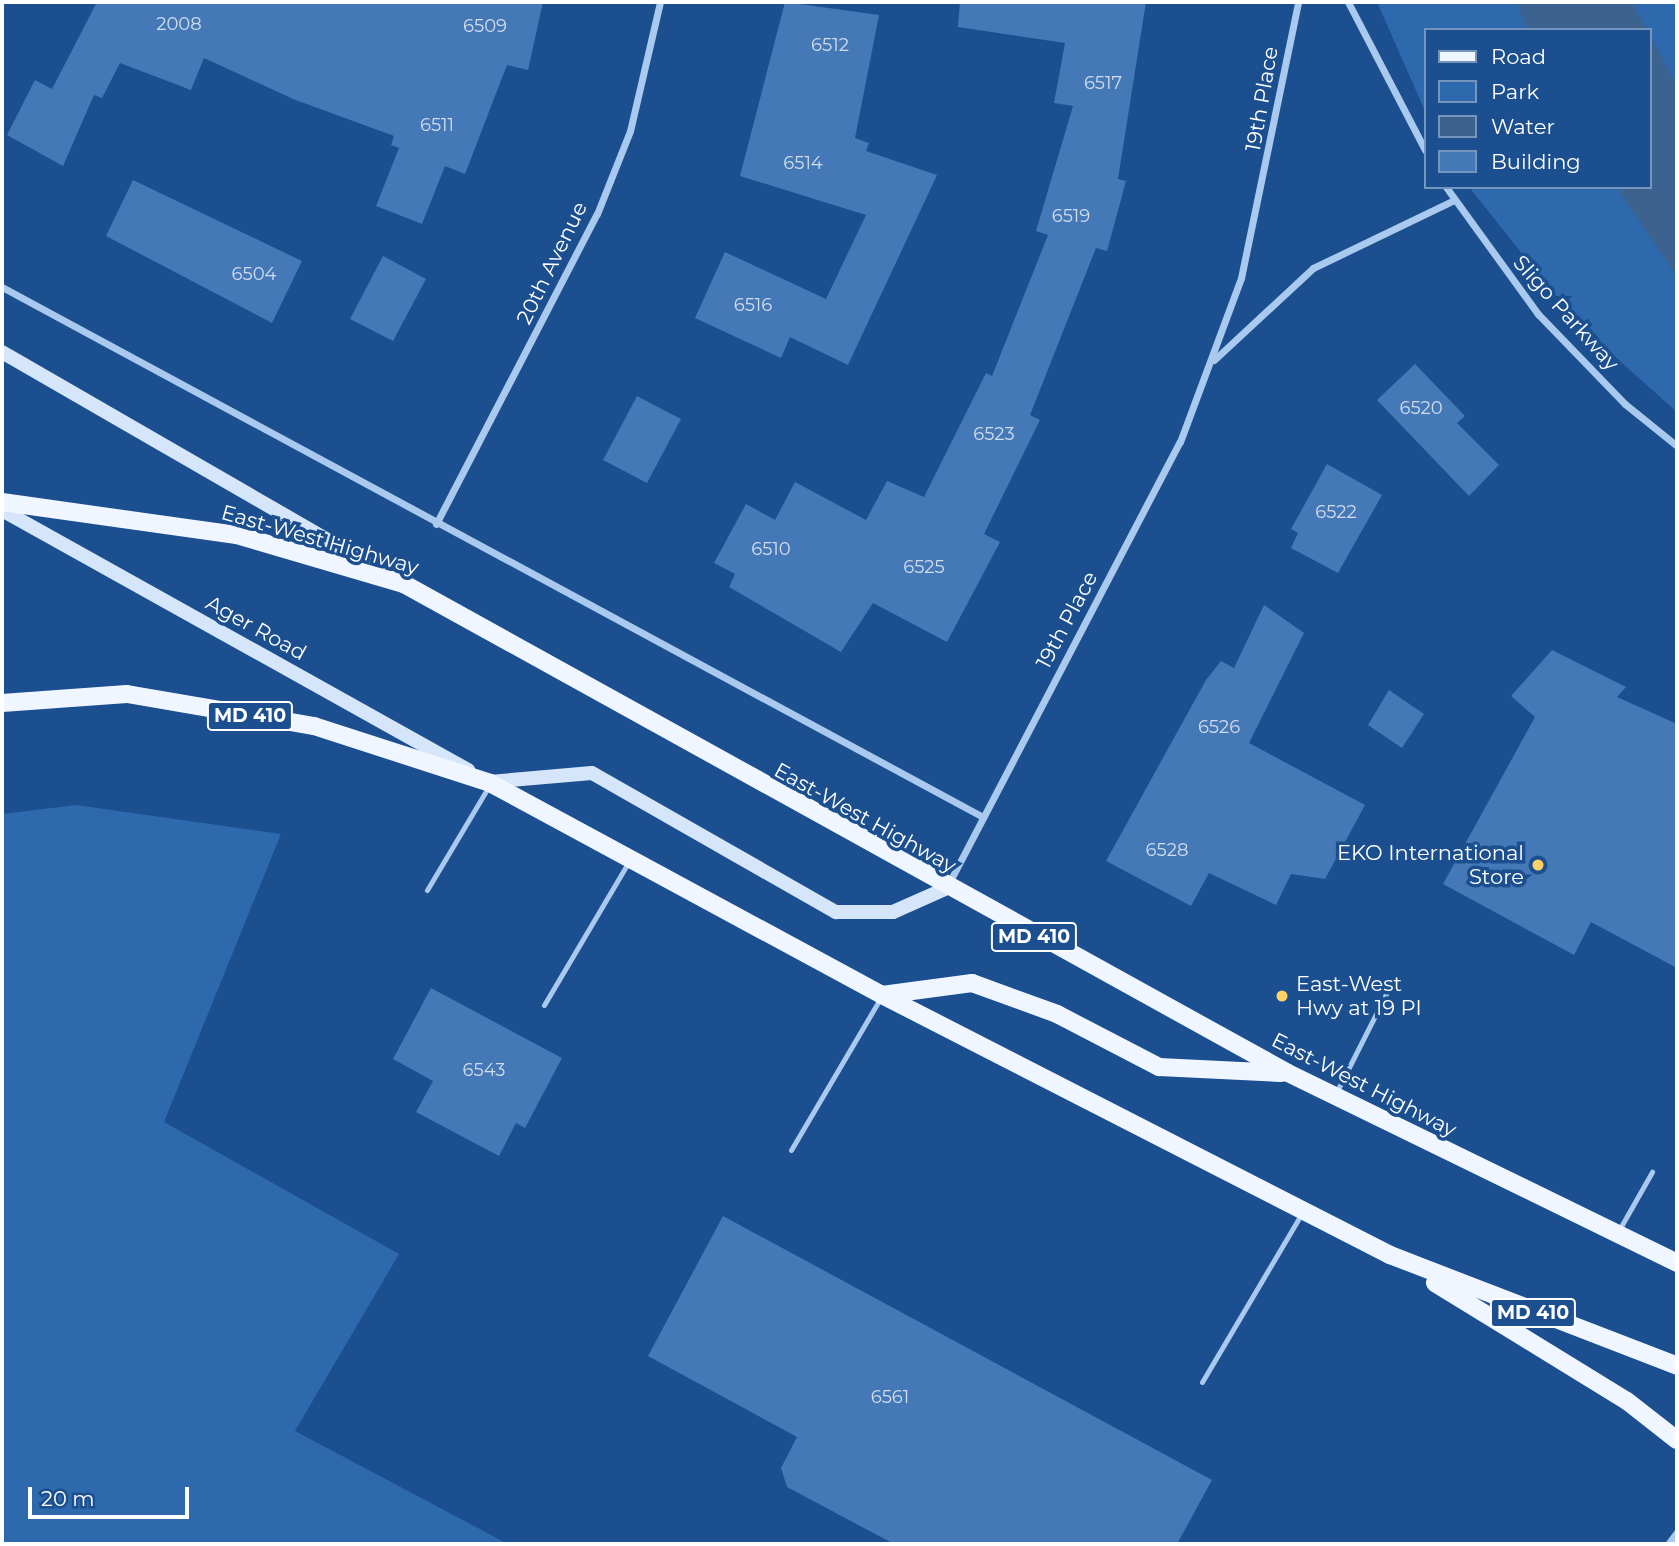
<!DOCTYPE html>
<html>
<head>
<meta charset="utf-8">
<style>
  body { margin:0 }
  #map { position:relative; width:1679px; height:1546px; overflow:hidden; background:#1b4f8f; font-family:Montserrat,sans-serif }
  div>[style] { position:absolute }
  .green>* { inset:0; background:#2e69ad }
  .water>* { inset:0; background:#3c6290 }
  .building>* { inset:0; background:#4478b7 }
  .service>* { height:5px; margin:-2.5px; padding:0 2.5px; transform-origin:2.5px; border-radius:2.5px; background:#a9c9ee }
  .minor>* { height:7px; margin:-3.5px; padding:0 3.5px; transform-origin:3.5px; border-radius:3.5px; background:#a9c9ee }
  .secondary>* { height:14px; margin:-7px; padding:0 7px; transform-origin:7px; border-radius:7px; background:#d6e6fa }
  .primary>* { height:18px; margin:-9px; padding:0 9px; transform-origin:9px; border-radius:9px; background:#f0f6ff }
  .dots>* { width:19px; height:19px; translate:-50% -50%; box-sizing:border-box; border:4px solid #1b4f8f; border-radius:50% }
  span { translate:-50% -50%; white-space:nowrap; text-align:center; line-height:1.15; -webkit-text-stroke:7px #1b4f8f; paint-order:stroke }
  .number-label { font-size:18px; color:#d0dded }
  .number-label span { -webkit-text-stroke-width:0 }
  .shield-label span { padding:2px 5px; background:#1b4f8f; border:2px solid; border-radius:5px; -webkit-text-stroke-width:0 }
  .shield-label { font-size:19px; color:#fff; font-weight:700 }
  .street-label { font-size:21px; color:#fff }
  .poi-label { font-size:21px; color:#fff }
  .right { translate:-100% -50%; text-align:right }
  .left { translate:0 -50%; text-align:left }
  .frame { position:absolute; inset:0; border:4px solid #fff; pointer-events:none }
  .legend { position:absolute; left:1424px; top:28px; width:228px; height:161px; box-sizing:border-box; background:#1b4f8f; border:2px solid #7695bc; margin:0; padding:9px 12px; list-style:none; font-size:21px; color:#fff }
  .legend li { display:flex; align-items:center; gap:14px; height:35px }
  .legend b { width:35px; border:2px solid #7695bc }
  .scale { position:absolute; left:28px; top:1487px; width:161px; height:32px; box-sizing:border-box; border:4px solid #fff; border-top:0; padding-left:9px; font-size:21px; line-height:24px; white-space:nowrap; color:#fff; -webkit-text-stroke:5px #1b4f8f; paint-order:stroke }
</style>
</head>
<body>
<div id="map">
  <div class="green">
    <i style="clip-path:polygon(1377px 2px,1677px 2px,1677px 412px,1577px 323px,1469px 187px,1649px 187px,1649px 30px,1425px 30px,1425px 111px)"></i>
    <i style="clip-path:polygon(76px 805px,281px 834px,164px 1122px,399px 1254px,295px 1431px,508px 1544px,2px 1544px,2px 814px)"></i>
  </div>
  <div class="water">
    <i style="clip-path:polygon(1516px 2px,1632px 2px,1647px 30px,1528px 30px)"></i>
    <i style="clip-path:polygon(1649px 34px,1677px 86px,1677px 277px,1616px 187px,1649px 187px)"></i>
  </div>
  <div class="building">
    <i style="clip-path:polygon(97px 2px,543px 2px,528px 70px,507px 65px,465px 174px,445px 166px,422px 224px,376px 206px,399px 148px,391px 145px,394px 136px,293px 99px,204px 58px,191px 90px,120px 63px,102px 98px,94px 95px,63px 166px,7px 135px,35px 80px,52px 89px)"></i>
    <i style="clip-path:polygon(785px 2px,879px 15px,855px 138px,869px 143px,866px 151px,937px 175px,848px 365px,790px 337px,781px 358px,695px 318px,725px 252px,826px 299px,866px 215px,740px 176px)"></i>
    <i style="clip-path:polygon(960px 2px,1146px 2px,1118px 179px,1126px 181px,1107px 251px,1096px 248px,1030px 415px,1040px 420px,984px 534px,1000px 542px,947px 642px,873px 603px,841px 652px,729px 587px,735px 574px,714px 563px,746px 504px,775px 520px,795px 482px,866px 520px,887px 481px,924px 497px,986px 373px,992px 376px,1048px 235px,1036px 231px,1073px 106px,1054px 103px,1065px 43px,958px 27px)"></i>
    <i style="clip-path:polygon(133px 180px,302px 261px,272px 323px,106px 236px)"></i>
    <i style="clip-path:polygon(383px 256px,426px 279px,393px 341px,350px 319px)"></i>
    <i style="clip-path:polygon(1415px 364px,1465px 416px,1457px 423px,1499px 465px,1469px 496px,1377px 400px)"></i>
    <i style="clip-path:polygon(637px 396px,681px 419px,647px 483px,603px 460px)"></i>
    <i style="clip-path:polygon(1327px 464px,1382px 495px,1338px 573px,1291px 548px,1298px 533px,1291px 529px)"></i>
    <i style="clip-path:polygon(1264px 605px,1304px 633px,1249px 743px,1365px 805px,1325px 879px,1291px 874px,1276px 905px,1209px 873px,1191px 906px,1106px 861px,1206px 680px,1221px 661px,1234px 668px)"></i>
    <i style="clip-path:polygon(1552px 650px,1626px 687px,1617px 697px,1677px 724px,1677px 968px,1591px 922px,1574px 955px,1443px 884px,1535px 717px,1511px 696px)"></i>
    <i style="clip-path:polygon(1389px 690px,1424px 714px,1402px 748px,1368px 725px)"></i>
    <i style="clip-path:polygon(431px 988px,562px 1058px,525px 1128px,516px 1123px,499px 1156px,416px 1112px,433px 1081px,393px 1059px)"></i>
    <i style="clip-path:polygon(723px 1216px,1212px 1480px,1177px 1544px,894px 1544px,787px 1487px,781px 1468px,797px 1437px,648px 1356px)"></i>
  </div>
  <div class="service">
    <i style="left:427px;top:890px;width:121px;rotate:-59.2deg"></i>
    <i style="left:544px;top:1005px;width:167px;rotate:-59.4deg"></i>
    <i style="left:1336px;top:1093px;width:120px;rotate:-63.2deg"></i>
    <i style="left:791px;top:1150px;width:175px;rotate:-59.5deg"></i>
    <i style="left:1619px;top:1230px;width:67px;rotate:-60.4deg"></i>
    <i style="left:1202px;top:1382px;width:196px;rotate:-59.4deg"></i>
  </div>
  <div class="minor">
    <i style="left:1348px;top:2px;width:167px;rotate:62.5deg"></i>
    <i style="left:1446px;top:187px;width:157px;rotate:54.1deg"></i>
    <i style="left:1538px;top:314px;width:125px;rotate:46deg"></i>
    <i style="left:1625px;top:404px;width:67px;rotate:38.9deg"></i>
    <i style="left:2px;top:287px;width:1115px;rotate:28.38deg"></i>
    <i style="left:1214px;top:360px;width:135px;rotate:-42.9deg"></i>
    <i style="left:1313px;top:268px;width:157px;rotate:-25.7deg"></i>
    <i style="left:436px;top:524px;width:349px;rotate:-62.6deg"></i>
    <i style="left:597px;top:214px;width:89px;rotate:-68.3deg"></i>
    <i style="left:630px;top:131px;width:132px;rotate:-76.9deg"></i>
    <i style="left:949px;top:883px;width:498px;rotate:-62.4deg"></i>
    <i style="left:1180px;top:442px;width:175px;rotate:-69.6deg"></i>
    <i style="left:1241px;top:278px;width:282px;rotate:-78.3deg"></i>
    <i style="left:1668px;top:1544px;width:15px;rotate:-53deg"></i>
  </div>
  <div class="secondary">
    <i style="left:2px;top:352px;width:446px;rotate:30deg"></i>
    <i style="left:2px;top:510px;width:534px;rotate:29.16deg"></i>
    <i style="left:489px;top:782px;width:103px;rotate:-5deg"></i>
    <i style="left:592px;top:773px;width:281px;rotate:29.7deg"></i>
    <i style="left:836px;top:912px;width:57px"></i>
    <i style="left:893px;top:912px;width:57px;rotate:-23.9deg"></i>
  </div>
  <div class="primary">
    <i style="left:2px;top:502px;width:237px;rotate:8deg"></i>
    <i style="left:237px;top:535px;width:174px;rotate:16.4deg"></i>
    <i style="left:404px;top:584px;width:1010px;rotate:28.95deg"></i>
    <i style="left:1288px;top:1073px;width:433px;rotate:26deg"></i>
    <i style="left:2px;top:703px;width:125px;rotate:-4.1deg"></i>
    <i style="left:127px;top:694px;width:190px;rotate:9.7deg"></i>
    <i style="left:314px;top:726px;width:185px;rotate:17.9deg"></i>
    <i style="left:490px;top:783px;width:446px;rotate:28.4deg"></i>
    <i style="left:882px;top:995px;width:571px;rotate:27.1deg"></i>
    <i style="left:1390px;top:1255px;width:308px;rotate:21.1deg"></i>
    <i style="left:882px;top:995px;width:91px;rotate:-7.6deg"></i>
    <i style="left:972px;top:983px;width:90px;rotate:20deg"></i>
    <i style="left:1057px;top:1014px;width:115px;rotate:27.5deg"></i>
    <i style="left:1159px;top:1067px;width:122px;rotate:2.8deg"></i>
    <i style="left:1435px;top:1283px;width:225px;rotate:31.6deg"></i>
    <i style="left:1627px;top:1401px;width:63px;rotate:38deg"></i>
  </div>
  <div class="dots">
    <i style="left:1538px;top:865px;background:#ffd166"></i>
    <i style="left:1282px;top:996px;background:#ffd166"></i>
  </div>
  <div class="number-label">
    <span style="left:179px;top:24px">2008</span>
    <span style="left:485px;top:26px">6509</span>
    <span style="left:830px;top:45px">6512</span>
    <span style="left:1103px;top:83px">6517</span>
    <span style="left:437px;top:125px">6511</span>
    <span style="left:803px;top:163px">6514</span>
    <span style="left:1071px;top:216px">6519</span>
    <span style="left:254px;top:274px">6504</span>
    <span style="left:753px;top:305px">6516</span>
    <span style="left:1421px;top:408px">6520</span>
    <span style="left:994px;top:434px">6523</span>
    <span style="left:1336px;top:512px">6522</span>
    <span style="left:771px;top:549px">6510</span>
    <span style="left:924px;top:567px">6525</span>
    <span style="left:1219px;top:727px">6526</span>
    <span style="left:1167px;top:850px">6528</span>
    <span style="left:484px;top:1070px">6543</span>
    <span style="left:890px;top:1397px">6561</span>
  </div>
  <div class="shield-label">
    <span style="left:250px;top:716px">MD 410</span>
    <span style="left:1034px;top:937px">MD 410</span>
    <span style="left:1533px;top:1313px">MD 410</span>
  </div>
  <div class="street-label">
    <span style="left:1262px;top:99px;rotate:-80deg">19th Place</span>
    <span style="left:552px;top:263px;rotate:-64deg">20th Avenue</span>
    <span style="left:1566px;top:313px;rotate:48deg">Sligo Parkway</span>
    <span style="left:320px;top:540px;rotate:16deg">East-West Highway</span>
    <span style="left:1067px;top:620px;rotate:-62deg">19th Place</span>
    <span style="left:256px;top:628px;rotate:29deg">Ager Road</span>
    <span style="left:865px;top:818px;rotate:29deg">East-West Highway</span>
    <span style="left:1364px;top:1085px;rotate:27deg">East-West Highway</span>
  </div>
  <div class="poi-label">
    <span class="right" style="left:1524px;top:865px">EKO International<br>Store</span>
    <span class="left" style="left:1296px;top:996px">East-West<br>Hwy at 19 Pl</span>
  </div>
  <div class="frame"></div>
  <ul class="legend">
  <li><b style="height:9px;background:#f0f6ff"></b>Road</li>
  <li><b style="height:19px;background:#2e69ad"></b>Park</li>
  <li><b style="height:19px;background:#3c6290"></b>Water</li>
  <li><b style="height:19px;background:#4478b7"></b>Building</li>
  </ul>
  <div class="scale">20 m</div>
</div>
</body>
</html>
